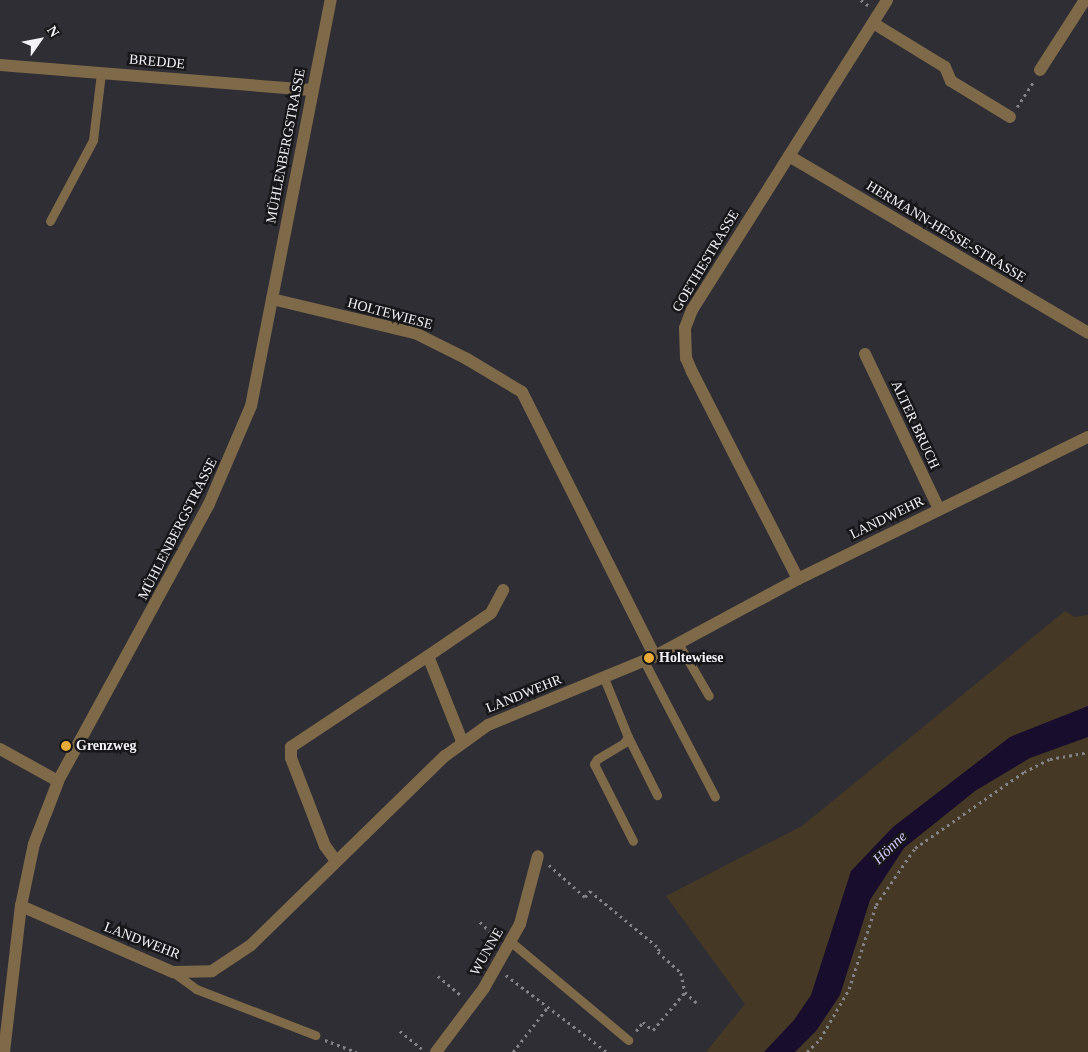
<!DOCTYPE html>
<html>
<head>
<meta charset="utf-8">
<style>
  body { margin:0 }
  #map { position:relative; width:1088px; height:1052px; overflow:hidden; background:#2f2e34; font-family:Georgia,serif }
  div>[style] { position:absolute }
  .green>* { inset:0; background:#453824 }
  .water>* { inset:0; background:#180d2c }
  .path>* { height:2.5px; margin-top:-1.25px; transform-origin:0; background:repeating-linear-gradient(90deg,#848388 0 2.5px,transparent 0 6.5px) }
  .lane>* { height:9px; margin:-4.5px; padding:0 4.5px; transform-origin:4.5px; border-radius:4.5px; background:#7e6949 }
  .street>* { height:12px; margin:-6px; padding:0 6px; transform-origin:6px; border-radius:6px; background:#7e6949 }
  .dots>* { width:14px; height:14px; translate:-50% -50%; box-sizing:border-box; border:2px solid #171619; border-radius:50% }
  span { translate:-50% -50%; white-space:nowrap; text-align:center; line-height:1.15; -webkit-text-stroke:5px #171619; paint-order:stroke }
  .street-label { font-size:14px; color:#f2f1f5 }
  .poi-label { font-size:14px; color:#f2f1f5; font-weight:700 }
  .left { translate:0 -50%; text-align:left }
  .water-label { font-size:15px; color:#d4c7fa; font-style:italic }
  .north { position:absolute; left:15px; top:15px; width:50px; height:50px; -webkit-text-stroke:4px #171619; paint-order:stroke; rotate:57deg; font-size:14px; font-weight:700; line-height:20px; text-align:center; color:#f2f1f5 }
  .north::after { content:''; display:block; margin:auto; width:18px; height:22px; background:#f2f1f5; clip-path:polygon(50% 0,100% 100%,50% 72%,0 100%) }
</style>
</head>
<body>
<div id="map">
  <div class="green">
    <i style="clip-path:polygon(1065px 611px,1075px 617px,1088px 615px,1088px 1052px,706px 1052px,745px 1004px,666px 896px,802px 826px)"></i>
  </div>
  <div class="water">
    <i style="clip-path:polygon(1088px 706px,1088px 737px,1030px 758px,975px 791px,904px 848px,870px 900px,840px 995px,816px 1031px,795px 1052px,764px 1052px,794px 1020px,811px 995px,851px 871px,893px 827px,1010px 737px)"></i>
  </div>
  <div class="path">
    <i style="left:861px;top:0;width:9px;rotate:36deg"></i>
    <i style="left:1017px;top:107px;width:30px;rotate:-57deg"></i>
    <i style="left:549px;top:865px;width:48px;rotate:41.6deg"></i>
    <i style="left:585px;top:897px;width:8px;rotate:-50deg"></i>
    <i style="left:590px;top:891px;width:91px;rotate:39.6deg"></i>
    <i style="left:660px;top:949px;width:4px;rotate:124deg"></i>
    <i style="left:658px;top:952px;width:31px;rotate:42deg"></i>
    <i style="left:681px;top:973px;width:19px;rotate:78deg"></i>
    <i style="left:480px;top:922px;width:23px;rotate:43deg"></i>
    <i style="left:506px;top:975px;width:127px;rotate:37.3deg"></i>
    <i style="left:438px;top:976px;width:31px;rotate:40deg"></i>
    <i style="left:400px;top:1031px;width:28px;rotate:39deg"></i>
    <i style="left:636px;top:1031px;width:11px;rotate:-52deg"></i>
    <i style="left:643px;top:1022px;width:13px;rotate:39deg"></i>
    <i style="left:653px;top:1030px;width:50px;rotate:-49.9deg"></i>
    <i style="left:685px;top:992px;width:18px;rotate:43deg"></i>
    <i style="left:325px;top:1040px;width:34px;rotate:21deg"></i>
    <i style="left:513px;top:1052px;width:56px;rotate:-52.3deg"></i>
    <i style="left:807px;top:1052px;width:18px;rotate:-45deg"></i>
    <i style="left:820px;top:1039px;width:58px;rotate:-59.9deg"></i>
    <i style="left:849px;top:989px;width:88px;rotate:-72.2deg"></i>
    <i style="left:876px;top:905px;width:69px;rotate:-55.6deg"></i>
    <i style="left:915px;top:848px;width:133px;rotate:-34.9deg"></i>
    <i style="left:1024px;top:772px;width:29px;rotate:-27deg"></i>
    <i style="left:1050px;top:759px;width:39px;rotate:-10deg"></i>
  </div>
  <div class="lane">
    <i style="left:50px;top:221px;width:92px;rotate:-62deg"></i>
    <i style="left:93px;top:140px;width:67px;rotate:-83.2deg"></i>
    <i style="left:678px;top:643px;width:61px;rotate:59.7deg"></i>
    <i style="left:644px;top:661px;width:153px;rotate:62.4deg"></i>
    <i style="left:604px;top:678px;width:64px;rotate:67.9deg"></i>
    <i style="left:628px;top:737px;width:7px;rotate:124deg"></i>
    <i style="left:624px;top:743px;width:31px;rotate:149deg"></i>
    <i style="left:597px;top:759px;width:6px;rotate:121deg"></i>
    <i style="left:594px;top:764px;width:86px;rotate:63.1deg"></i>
    <i style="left:628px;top:737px;width:65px;rotate:63.4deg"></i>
    <i style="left:511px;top:942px;width:153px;rotate:39.9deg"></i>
    <i style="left:173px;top:972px;width:29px;rotate:36deg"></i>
    <i style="left:196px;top:989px;width:128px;rotate:21.1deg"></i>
  </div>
  <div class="street">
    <i style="left:873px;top:23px;width:84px;rotate:31.4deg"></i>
    <i style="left:945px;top:67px;width:15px;rotate:67deg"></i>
    <i style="left:951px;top:81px;width:69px;rotate:31.4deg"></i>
    <i style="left:0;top:65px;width:312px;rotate:4.6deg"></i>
    <i style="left:1040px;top:70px;width:83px;rotate:-57.3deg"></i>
    <i style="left:789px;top:156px;width:347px;rotate:30.6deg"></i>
    <i style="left:272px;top:299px;width:147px;rotate:13.4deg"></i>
    <i style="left:415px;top:333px;width:58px;rotate:26.6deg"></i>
    <i style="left:467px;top:359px;width:64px;rotate:31deg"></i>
    <i style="left:522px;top:392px;width:296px;rotate:63.3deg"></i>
    <i style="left:865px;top:354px;width:172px;rotate:64.5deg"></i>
    <i style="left:798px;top:579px;width:233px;rotate:-117.1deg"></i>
    <i style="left:692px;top:372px;width:15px;rotate:-113deg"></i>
    <i style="left:686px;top:358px;width:30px;rotate:-92deg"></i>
    <i style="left:685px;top:328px;width:19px;rotate:-69deg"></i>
    <i style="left:692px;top:310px;width:366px;rotate:-57.8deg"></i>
    <i style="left:428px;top:656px;width:76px;rotate:-34.3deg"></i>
    <i style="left:491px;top:613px;width:26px;rotate:-62deg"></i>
    <i style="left:0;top:749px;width:66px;rotate:28.9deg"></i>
    <i style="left:336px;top:861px;width:19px;rotate:-126deg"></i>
    <i style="left:325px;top:846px;width:94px;rotate:-111.1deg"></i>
    <i style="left:291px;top:758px;width:11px;rotate:-90deg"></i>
    <i style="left:291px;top:747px;width:164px;rotate:-33.6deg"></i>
    <i style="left:428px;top:656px;width:92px;rotate:68.2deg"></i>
    <i style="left:21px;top:906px;width:166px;rotate:23.5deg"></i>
    <i style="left:173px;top:972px;width:39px;rotate:-1deg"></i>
    <i style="left:212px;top:971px;width:47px;rotate:-33.7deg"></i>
    <i style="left:251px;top:945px;width:271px;rotate:-44.3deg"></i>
    <i style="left:445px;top:756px;width:53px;rotate:-35.8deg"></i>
    <i style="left:488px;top:725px;width:181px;rotate:-22.4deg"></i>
    <i style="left:655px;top:656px;width:162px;rotate:-28.3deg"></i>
    <i style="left:798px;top:579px;width:323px;rotate:-26.1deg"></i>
    <i style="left:4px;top:1052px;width:147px;rotate:-83.4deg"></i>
    <i style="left:21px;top:906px;width:63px;rotate:-78.2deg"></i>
    <i style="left:34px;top:844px;width:33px;rotate:-69deg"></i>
    <i style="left:46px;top:813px;width:34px;rotate:-69deg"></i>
    <i style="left:58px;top:781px;width:315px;rotate:-61.4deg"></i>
    <i style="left:209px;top:504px;width:107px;rotate:-66.8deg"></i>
    <i style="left:251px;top:406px;width:414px;rotate:-78.9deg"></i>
    <i style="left:436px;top:1052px;width:80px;rotate:-53.1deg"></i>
    <i style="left:484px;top:988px;width:73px;rotate:-60.6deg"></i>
    <i style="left:520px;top:924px;width:70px;rotate:-75.2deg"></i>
  </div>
  <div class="dots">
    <i style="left:649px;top:658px;background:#e9aa38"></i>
    <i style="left:66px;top:746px;background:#e9aa38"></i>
  </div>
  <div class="street-label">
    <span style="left:157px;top:62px;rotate:5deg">BREDDE</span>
    <span style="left:286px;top:146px;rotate:-79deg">MÜHLENBERGSTRASSE</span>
    <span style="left:946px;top:232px;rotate:31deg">HERMANN-HESSE-STRASSE</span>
    <span style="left:706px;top:261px;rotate:-59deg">GOETHESTRASSE</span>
    <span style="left:390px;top:314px;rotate:15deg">HOLTEWIESE</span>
    <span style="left:915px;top:425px;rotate:65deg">ALTER BRUCH</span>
    <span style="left:887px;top:518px;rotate:-26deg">LANDWEHR</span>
    <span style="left:178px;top:529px;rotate:-63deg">MÜHLENBERGSTRASSE</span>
    <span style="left:524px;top:694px;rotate:-22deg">LANDWEHR</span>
    <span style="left:142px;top:941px;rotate:21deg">LANDWEHR</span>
    <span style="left:487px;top:952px;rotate:-60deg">WUNNE</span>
  </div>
  <div class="poi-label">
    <span class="left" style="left:659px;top:658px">Holtewiese</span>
    <span class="left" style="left:76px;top:746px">Grenzweg</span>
  </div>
  <div class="water-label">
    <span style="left:890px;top:848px;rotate:-44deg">Hönne</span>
  </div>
  <div class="north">N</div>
</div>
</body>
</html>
